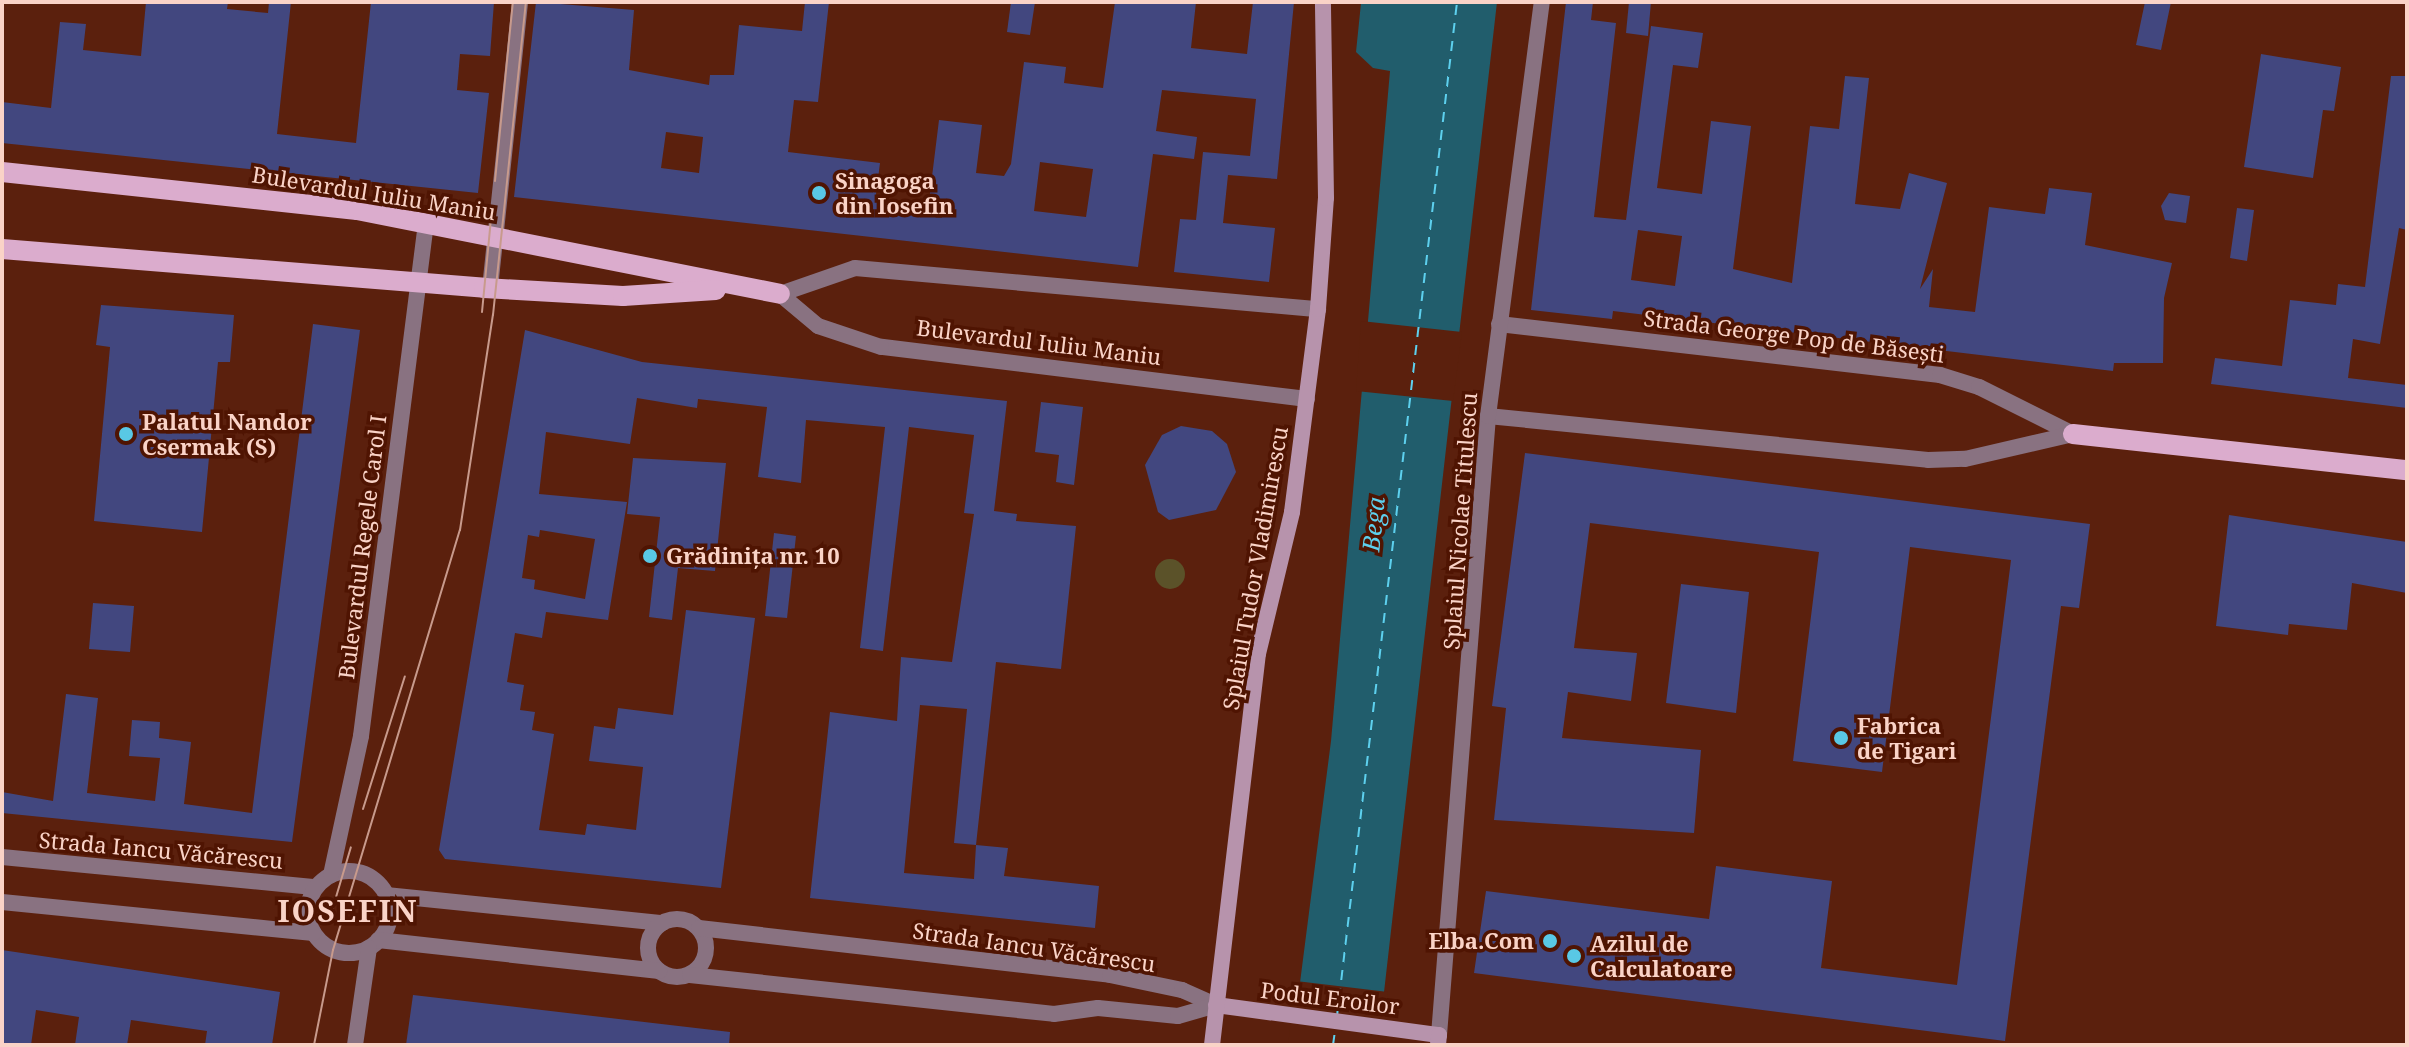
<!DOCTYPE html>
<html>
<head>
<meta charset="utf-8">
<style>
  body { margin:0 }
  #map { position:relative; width:2409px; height:1047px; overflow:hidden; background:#5b200d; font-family:"Noto Serif",serif }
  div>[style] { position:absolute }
  .green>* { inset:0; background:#5b5229 }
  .round { border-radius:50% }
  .water>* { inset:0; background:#215d6c }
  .pier>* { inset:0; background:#5b200d }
  .ferry>* { height:2px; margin-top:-1px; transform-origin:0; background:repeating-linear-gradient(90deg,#5dd0ee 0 10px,transparent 0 18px) }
  .building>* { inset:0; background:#42477f }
  .street>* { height:16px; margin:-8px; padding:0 8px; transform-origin:8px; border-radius:8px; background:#897281 }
  .street>.ring { margin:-8px; padding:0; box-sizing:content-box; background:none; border:16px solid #897281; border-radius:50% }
  .secondary>* { height:16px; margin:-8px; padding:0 8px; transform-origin:8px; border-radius:8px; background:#b793ac }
  .primary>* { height:20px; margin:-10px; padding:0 10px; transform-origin:10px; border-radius:10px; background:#dbaccd }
  .tram>* { height:2px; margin:-1px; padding:0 1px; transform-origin:1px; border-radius:1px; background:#c89a8c }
  .dots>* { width:22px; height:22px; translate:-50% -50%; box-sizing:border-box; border:4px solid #4f1402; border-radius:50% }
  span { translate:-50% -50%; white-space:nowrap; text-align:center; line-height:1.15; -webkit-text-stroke:7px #4f1402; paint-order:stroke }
  .poi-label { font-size:22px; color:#fad3c7; font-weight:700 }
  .left { translate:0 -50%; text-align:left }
  .right { translate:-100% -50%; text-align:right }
  .street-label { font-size:22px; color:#fad3c7 }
  .water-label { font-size:24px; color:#5dd0ee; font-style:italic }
  .district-label { font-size:30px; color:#fad3c7; font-weight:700; letter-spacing:2px }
  .frame { position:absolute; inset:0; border:4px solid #fad3c7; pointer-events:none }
</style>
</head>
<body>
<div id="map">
  <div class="green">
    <i class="round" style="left:1155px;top:559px;width:30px;height:30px"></i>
  </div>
  <div class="water">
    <i style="clip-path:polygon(1394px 2px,1497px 2px,1378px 1045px,1292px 1045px,1331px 741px,1390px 71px,1373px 68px,1356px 52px,1361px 3px)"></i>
  </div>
  <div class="pier">
    <i style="clip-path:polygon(1361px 321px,1462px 332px,1453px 401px,1356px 391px)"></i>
    <i style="clip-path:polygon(1296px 981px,1388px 992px,1382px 1045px,1288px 1045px)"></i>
  </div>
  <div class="ferry">
    <i style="left:1337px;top:1016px;width:1021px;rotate:-83.25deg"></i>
    <i style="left:1333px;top:1045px;width:15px;rotate:-82deg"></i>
  </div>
  <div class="building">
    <i style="clip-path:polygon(146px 2px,228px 2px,227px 9px,268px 13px,269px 2px,291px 2px,277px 134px,356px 143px,371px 2px,494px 2px,490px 56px,460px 54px,457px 90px,489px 93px,478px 193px,2px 143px,2px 102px,51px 108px,60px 22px,86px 24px,83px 50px,141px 56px)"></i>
    <i style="clip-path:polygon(evenodd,536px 2px,634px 10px,629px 70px,709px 85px,710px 75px,734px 75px,739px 25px,802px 31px,805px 2px,829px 2px,818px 102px,794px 100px,788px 152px,880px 163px,875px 202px,928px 209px,939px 120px,982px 125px,976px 173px,1004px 176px,1011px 164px,1024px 62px,1066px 67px,1064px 83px,1103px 88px,1115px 2px,1196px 2px,1191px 48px,1247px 54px,1253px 2px,1294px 2px,1277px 179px,1228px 175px,1223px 223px,1275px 228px,1269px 282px,1174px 272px,1180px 219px,1196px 220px,1203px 152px,1250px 156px,1256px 99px,1162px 90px,1156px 131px,1197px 137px,1194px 159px,1153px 154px,1138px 267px,514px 197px,536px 2px,666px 132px,703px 137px,699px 173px,661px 168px,666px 132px,536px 2px,1040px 162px,1093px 169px,1086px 217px,1034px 211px,1040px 162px)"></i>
    <i style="clip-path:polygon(1011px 2px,1035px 2px,1030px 35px,1007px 32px)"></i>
    <i style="clip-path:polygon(evenodd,1566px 2px,1593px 2px,1591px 20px,1616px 23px,1594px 217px,1626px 220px,1651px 26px,1703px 33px,1698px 68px,1673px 65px,1657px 188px,1702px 194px,1711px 121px,1751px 126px,1733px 269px,1792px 283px,1810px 126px,1839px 129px,1845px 76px,1869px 78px,1855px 204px,1900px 209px,1909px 173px,1947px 183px,1920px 289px,1933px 269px,1929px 307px,1975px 312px,1989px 207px,2045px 214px,2049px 188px,2092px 193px,2085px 245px,2172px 263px,2164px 298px,2163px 363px,2114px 363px,2113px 371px,1613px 311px,1612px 319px,1531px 310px,1566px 2px,1638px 230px,1682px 236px,1675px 286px,1631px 280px,1638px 230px)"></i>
    <i style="clip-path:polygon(1629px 2px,1651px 2px,1648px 36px,1626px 33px)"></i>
    <i style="clip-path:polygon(2145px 2px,2171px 2px,2161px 50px,2136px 45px)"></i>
    <i style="clip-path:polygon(2261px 54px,2341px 67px,2334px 111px,2323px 110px,2313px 178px,2244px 167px)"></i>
    <i style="clip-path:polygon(2391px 76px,2407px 76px,2407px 230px,2399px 228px,2380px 344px,2353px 339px,2348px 378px,2407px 385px,2407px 408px,2211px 384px,2215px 358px,2282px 366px,2290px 300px,2336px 305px,2338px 284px,2365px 287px)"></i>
    <i style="clip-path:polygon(2169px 193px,2190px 196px,2186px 223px,2165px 220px,2161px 206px)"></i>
    <i style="clip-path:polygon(2237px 208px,2254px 210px,2247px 261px,2230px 258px)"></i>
    <i style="clip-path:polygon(101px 305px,234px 315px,230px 362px,218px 362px,202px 532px,94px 521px,110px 347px,96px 345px)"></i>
    <i style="clip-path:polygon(313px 324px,360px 330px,292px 842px,2px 813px,2px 792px,53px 801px,66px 694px,98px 698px,87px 793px,155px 801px,160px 758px,129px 756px,132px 720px,160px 722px,159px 738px,191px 742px,184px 804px,252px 813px)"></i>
    <i style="clip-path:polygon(evenodd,525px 330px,642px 362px,1007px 401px,994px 511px,1017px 514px,1016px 521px,1076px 526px,1061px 669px,996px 662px,976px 845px,1008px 848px,1004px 876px,1099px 886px,1095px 928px,810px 898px,830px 712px,897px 721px,901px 657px,952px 662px,974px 514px,964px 513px,974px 435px,909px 427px,883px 651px,860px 648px,885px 427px,806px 420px,801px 483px,758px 477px,767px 407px,698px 399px,697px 408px,637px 398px,630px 444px,546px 432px,539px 494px,627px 502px,608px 620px,546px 612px,542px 638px,515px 633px,507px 682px,524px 685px,520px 710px,535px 712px,532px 730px,554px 734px,539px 830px,585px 835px,587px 824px,636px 830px,643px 767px,589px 761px,594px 726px,615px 729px,618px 708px,673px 715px,686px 610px,755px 618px,721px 888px,445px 859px,439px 850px,525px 330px,540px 530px,595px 539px,585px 599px,534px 589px,535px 580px,522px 578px,528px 535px,539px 537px,540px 530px,525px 330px,920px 705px,967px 709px,954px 843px,976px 845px,974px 879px,904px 873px,920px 705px)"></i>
    <i style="clip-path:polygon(1041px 402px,1083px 407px,1074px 485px,1056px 482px,1059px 455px,1035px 452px)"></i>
    <i style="clip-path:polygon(1181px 426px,1212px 431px,1227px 444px,1236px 472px,1216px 510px,1169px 520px,1158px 512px,1145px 465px,1162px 435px)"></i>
    <i style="clip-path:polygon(1525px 453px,2090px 524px,2079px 608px,2061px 606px,2005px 1041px,1474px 973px,1486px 891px,1709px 919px,1716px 866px,1832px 881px,1821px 968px,1957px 985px,2011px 560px,1910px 547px,1882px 772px,1793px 761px,1819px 552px,1590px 523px,1574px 648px,1637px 653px,1631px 701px,1568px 692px,1562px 738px,1701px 750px,1694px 833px,1494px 820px,1506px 708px,1492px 706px)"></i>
    <i style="clip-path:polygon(633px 458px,726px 463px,715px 571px,678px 568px,672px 620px,649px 617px,660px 517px,627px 514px)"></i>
    <i style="clip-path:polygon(2229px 515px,2407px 542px,2407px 593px,2352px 583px,2347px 630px,2289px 624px,2288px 635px,2216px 626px)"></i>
    <i style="clip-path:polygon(774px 533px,796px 536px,787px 618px,765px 616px)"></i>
    <i style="clip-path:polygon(1681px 584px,1749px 592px,1736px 713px,1666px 703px)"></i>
    <i style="clip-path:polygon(93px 603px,134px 606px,130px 652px,89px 649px)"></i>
    <i style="clip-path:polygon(2px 950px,280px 992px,272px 1045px,205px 1045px,207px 1031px,131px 1020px,127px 1045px,75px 1045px,79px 1017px,36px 1010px,31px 1045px,2px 1045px)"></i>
    <i style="clip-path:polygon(413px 995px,730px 1032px,729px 1045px,406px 1045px)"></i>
  </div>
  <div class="street">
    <i style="left:490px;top:288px;width:288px;rotate:-84deg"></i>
    <i style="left:1499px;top:324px;width:444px;rotate:6.6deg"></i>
    <i style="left:1940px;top:375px;width:41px;rotate:17.1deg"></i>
    <i style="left:1979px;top:387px;width:105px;rotate:26.6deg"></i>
    <i style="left:1307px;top:399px;width:429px;rotate:-173deg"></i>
    <i style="left:881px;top:347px;width:66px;rotate:-161.6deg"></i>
    <i style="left:818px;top:326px;width:50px;rotate:-139.9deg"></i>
    <i style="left:780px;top:294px;width:79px;rotate:-19.1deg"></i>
    <i style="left:855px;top:268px;width:465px;rotate:5.1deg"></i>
    <i style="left:1488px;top:416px;width:442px;rotate:5.7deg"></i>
    <i style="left:1928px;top:460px;width:37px;rotate:-2deg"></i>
    <i style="left:1965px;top:459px;width:111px;rotate:-13deg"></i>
    <i style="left:2px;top:857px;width:315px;rotate:5.5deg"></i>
    <i class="ring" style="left:308px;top:871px;width:66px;height:66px"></i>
    <i style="left:331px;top:875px;width:142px;rotate:-77.8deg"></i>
    <i style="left:361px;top:736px;width:517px;rotate:-82.78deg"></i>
    <i style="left:386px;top:895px;width:278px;rotate:5.8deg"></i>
    <i style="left:2px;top:902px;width:313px;rotate:5.7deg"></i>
    <i class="ring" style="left:648px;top:919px;width:42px;height:42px"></i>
    <i style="left:699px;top:928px;width:414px;rotate:6.5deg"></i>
    <i style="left:1110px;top:975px;width:74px;rotate:11.8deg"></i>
    <i style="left:1182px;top:990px;width:37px;rotate:24deg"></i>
    <i style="left:378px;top:940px;width:283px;rotate:6.3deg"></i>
    <i style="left:690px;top:975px;width:366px;rotate:6.1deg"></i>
    <i style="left:1054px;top:1014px;width:44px;rotate:-7.8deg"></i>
    <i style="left:1098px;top:1008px;width:80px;rotate:5.7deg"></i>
    <i style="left:1178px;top:1016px;width:40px;rotate:-16deg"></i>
    <i style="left:1439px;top:1035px;width:621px;rotate:-85.47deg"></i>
    <i style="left:1488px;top:416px;width:418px;rotate:-82.6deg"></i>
    <i style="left:355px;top:1045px;width:98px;rotate:-81.8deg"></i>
  </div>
  <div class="secondary">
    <i style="left:1216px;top:1005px;width:225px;rotate:7.7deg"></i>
    <i style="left:1439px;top:1035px;width:10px;rotate:96deg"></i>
    <i style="left:1212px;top:1045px;width:394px;rotate:-83.3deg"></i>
    <i style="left:1258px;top:654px;width:146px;rotate:-76.5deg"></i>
    <i style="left:1292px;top:512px;width:205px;rotate:-82.7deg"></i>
    <i style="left:1318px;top:309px;width:111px;rotate:-85.9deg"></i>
    <i style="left:1326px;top:198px;width:196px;rotate:-90.9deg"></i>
  </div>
  <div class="primary">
    <i style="left:2px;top:172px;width:357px;rotate:6.1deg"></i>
    <i style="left:357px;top:210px;width:431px;rotate:11.2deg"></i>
    <i style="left:2px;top:249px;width:484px;rotate:4.6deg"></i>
    <i style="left:484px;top:288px;width:139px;rotate:3.3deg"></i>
    <i style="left:623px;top:296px;width:93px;rotate:-3.7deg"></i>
    <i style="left:2073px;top:434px;width:336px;rotate:6.2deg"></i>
  </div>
  <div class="tram">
    <i style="left:495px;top:181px;width:180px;rotate:-84.3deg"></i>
    <i style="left:482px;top:312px;width:103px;rotate:-84.5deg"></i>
    <i style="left:363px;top:809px;width:139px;rotate:-72.5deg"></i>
    <i style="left:328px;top:924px;width:80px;rotate:-73.4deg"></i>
    <i style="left:314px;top:1045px;width:97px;rotate:-78.7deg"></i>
    <i style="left:333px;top:950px;width:439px;rotate:-73.2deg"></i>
    <i style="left:460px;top:530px;width:218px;rotate:-81.3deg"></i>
    <i style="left:493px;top:315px;width:315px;rotate:-84deg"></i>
  </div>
  <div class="dots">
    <i style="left:819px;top:193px;background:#59c8e5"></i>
    <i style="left:126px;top:434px;background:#59c8e5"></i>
    <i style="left:650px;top:556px;background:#59c8e5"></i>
    <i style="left:1841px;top:738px;background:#59c8e5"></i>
    <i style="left:1550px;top:941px;background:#59c8e5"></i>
    <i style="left:1574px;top:956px;background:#59c8e5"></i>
  </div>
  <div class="poi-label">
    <span class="left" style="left:835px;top:193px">Sinagoga<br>din Iosefin</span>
    <span class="left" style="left:142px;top:434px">Palatul Nandor<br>Csermak (S)</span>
    <span class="left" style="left:666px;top:556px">Grădinița nr. 10</span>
    <span class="left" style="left:1857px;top:738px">Fabrica<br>de Tigari</span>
    <span class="right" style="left:1534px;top:941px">Elba.Com</span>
    <span class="left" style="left:1590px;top:956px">Azilul de<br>Calculatoare</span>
  </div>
  <div class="street-label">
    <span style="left:374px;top:193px;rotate:9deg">Bulevardul Iuliu Maniu</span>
    <span style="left:1794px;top:336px;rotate:7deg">Strada George Pop de Băsești</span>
    <span style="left:1039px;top:342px;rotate:7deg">Bulevardul Iuliu Maniu</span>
    <span style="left:1460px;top:521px;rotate:-86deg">Splaiul Nicolae Titulescu</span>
    <span style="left:362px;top:547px;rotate:-83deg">Bulevardul Regele Carol I</span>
    <span style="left:1255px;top:568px;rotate:-80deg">Splaiul Tudor Vladimirescu</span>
    <span style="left:161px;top:850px;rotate:5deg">Strada Iancu Văcărescu</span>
    <span style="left:1034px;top:947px;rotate:8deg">Strada Iancu Văcărescu</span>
    <span style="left:1330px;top:998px;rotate:7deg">Podul Eroilor</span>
  </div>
  <div class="water-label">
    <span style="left:1373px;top:524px;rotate:-84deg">Bega</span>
  </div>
  <div class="district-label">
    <span style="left:348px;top:911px">IOSEFIN</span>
  </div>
  <div class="frame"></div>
</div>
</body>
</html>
